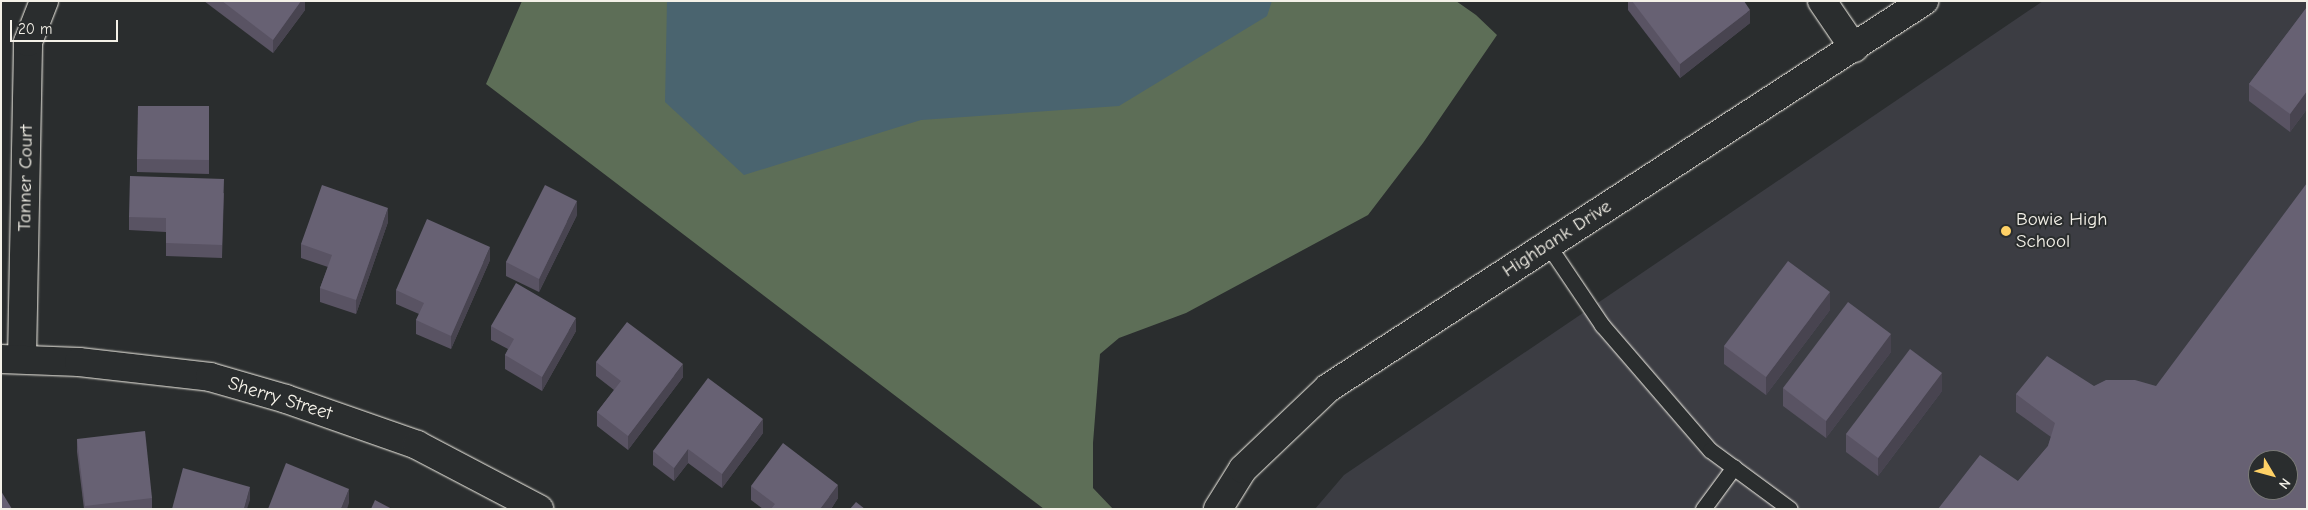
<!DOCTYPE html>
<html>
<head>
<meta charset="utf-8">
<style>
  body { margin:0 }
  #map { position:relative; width:2308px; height:510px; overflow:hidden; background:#2a2d2e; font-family:"Comic Neue",sans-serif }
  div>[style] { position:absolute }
  .built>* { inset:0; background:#3c3d43 }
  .green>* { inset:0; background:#5d6e57 }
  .water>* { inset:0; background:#4a646f }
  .roads { filter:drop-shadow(0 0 1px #f4f1e8) drop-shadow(0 0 1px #f4f1e8) }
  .lane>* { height:15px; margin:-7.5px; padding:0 7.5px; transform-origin:7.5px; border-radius:7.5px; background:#2a2d2e }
  .street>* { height:28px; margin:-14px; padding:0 14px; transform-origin:14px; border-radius:14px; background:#2a2d2e }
  .secondary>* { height:28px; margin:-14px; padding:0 14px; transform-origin:14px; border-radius:14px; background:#2a2d2e }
  .wall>* { inset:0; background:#595363 }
  .shaded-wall>* { inset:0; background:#484450 }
  .building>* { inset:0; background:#676173 }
  .dots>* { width:14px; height:14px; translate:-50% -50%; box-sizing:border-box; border:2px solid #2a2d2e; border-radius:50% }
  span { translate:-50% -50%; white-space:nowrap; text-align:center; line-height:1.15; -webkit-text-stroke:4px #2a2d2e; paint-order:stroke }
  .street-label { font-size:19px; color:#f4f1e8 }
  .poi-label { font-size:19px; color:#f4f1e8 }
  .left { translate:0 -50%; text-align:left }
  .frame { position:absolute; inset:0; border:2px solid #f4f1e8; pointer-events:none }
  .north { position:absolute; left:2248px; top:450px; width:50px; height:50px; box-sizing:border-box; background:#2a2d2e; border:1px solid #7b7b78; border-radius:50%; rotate:127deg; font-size:14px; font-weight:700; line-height:20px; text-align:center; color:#f4f1e8 }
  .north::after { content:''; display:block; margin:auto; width:18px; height:22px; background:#ffd166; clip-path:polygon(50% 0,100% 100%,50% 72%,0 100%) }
  .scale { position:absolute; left:10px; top:20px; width:108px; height:22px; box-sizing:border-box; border:2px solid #f4f1e8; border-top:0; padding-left:6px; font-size:15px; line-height:18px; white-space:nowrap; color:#f4f1e8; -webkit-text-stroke:4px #2a2d2e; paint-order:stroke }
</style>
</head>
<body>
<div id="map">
  <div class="built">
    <i style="clip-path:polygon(evenodd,2043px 1px,2307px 1px,2307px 509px,1315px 509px,1344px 475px,2043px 1px,2258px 460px,2288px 460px,2288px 490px,2258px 490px,2258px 460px)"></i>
  </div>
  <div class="green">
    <i style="clip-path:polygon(522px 1px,1456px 1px,1476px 15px,1497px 35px,1423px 143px,1368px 215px,1186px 313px,1119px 338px,1100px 354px,1093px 443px,1093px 488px,1113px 509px,1044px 509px,486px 84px)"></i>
  </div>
  <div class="water">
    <i style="clip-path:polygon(667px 1px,1272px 1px,1267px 16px,1119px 106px,921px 120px,744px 175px,665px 102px)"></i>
  </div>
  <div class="roads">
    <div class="lane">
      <i style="left:1548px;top:245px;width:97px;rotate:56deg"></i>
      <i style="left:1602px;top:325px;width:165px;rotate:49.2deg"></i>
      <i style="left:1710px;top:450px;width:99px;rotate:36.4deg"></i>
      <i style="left:1703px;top:509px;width:52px;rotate:-53.6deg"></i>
    </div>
    <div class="street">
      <i style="left:1822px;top:1px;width:57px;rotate:55.8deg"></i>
      <i style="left:22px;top:359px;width:317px;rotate:-88.9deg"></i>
      <i style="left:28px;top:42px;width:44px;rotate:-68.7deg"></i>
    </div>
    <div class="secondary">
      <i style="left:1px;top:359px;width:78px;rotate:2.2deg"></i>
      <i style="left:79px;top:362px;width:132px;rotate:6.5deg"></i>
      <i style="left:210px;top:377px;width:79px;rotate:16.1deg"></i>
      <i style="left:286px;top:399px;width:139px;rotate:19.3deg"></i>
      <i style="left:417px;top:445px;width:138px;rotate:27.7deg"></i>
      <i style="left:1218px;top:509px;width:47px;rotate:-58deg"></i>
      <i style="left:1243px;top:469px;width:117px;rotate:-43.6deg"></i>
      <i style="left:1328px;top:388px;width:711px;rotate:-33deg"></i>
    </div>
  </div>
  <div class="wall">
    <i style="clip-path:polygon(204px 1px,305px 1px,305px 10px,273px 53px)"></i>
    <i style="clip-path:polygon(1628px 1px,1744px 1px,1750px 23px,1680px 78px,1628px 10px)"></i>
    <i style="clip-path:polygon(2307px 7px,2307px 109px,2290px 132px,2249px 101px,2249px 84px)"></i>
    <i style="clip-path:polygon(209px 106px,209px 174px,137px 172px,137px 159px)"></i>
    <i style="clip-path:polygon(224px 193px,222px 258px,166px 256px,166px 232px,129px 230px,129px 217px)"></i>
    <i style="clip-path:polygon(577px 215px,539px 292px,506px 276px,506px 262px)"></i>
    <i style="clip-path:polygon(388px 222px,356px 314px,320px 302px,320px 288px,328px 267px,301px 258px,301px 244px)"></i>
    <i style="clip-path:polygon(490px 260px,451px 349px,416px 334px,416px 320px,419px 314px,396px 304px,396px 290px)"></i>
    <i style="clip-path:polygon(1830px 310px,1766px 395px,1724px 364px,1724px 346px)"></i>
    <i style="clip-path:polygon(491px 326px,576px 331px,542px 391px,505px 369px,505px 355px,508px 349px,491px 340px)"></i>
    <i style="clip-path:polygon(1891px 352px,1826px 438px,1783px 406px,1783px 388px)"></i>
    <i style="clip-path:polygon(596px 362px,683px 377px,628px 450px,597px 426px,597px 412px,614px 390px,596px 376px)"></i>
    <i style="clip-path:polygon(2094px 386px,2156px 386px,2307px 509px,2018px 481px,2048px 446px,2051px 437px,2016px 412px,2016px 394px)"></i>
    <i style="clip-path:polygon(1942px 391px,1878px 476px,1846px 452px,1846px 434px)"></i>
    <i style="clip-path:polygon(763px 433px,722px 488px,688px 463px,674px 481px,653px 465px,653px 451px)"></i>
    <i style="clip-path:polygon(77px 439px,152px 498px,152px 509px,84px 509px,77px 452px)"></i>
    <i style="clip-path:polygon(751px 486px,838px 498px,831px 509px,763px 509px,751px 500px)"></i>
  </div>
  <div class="shaded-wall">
    <i style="clip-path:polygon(301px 1px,305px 1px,305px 10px,273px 53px,273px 40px)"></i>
    <i style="clip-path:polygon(1750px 10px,1750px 23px,1680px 78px,1680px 64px)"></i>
    <i style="clip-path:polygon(2307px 91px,2307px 109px,2290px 132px,2290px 114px)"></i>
    <i style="clip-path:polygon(577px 201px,577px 215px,539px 292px,539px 279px)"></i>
    <i style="clip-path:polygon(388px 208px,388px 222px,356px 314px,356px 300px)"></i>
    <i style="clip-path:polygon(490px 247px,490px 260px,451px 349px,451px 336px)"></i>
    <i style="clip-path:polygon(1830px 292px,1830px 310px,1766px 395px,1766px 377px)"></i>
    <i style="clip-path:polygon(576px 318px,576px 331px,542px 391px,542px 377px)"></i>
    <i style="clip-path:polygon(1891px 334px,1891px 352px,1826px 438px,1826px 421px)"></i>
    <i style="clip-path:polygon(683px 364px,683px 377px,628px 450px,628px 436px)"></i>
    <i style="clip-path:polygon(1942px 373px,1942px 391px,1878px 476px,1878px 458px)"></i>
    <i style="clip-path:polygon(763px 419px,763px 433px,722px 488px,722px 474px)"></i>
    <i style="clip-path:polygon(688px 449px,688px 463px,674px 481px,674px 468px)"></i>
    <i style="clip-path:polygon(838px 485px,838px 498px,831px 509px,820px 509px)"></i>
    <i style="clip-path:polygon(250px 487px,250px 500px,247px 509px,244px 509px)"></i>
    <i style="clip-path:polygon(349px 489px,349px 503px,347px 509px,341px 509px)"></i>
  </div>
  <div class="building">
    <i style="clip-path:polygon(222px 1px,301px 1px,273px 40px)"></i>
    <i style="clip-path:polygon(1632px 1px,1744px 1px,1750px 10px,1680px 64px)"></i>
    <i style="clip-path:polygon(2307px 7px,2307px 91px,2290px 114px,2249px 84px)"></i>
    <i style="clip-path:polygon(138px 106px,209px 106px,209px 160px,137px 159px)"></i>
    <i style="clip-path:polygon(130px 176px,224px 179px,222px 245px,166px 243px,166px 218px,129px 217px)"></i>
    <i style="clip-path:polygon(evenodd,2307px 183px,2307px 509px,1938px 509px,1980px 455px,2018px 481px,2048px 446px,2055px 423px,2016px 394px,2047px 356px,2094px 386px,2106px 380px,2135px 380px,2156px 386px,2307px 183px,2258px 460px,2288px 460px,2288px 490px,2258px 490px,2258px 460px)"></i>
    <i style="clip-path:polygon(322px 185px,388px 208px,356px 300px,320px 288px,332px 255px,301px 244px)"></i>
    <i style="clip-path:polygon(545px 185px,577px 201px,539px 279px,506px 262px)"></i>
    <i style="clip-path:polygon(427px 219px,490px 247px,451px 336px,416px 320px,424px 303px,396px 290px)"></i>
    <i style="clip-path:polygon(1788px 261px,1830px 292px,1766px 377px,1724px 346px)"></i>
    <i style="clip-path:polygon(516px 283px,576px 318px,542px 377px,505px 355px,514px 339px,491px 326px)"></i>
    <i style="clip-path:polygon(1848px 302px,1891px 334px,1826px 421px,1783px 388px)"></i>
    <i style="clip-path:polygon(627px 322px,683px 364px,628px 436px,597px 412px,621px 381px,596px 362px)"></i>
    <i style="clip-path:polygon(1910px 349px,1942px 373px,1878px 458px,1846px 434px)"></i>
    <i style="clip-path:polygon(708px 378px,763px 419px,722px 474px,688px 449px,674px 468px,653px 451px)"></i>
    <i style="clip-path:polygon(145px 431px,152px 498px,85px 506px,77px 439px)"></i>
    <i style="clip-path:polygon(783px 443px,838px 485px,820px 509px,771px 509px,775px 504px,751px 486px)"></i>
    <i style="clip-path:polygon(286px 463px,349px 489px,341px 509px,268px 509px)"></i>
    <i style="clip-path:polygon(183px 468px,250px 487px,244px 509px,172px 509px)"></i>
    <i style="clip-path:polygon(1px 491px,12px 509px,1px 509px)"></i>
    <i style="clip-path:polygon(375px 500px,392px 509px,371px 509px)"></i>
    <i style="clip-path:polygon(856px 502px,865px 509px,850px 509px)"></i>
  </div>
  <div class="dots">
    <i style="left:2006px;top:231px;background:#ffd166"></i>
  </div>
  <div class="street-label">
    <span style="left:26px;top:178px;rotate:-89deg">Tanner Court</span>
    <span style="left:1557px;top:239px;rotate:-33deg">Highbank Drive</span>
    <span style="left:280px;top:399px;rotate:17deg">Sherry Street</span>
  </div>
  <div class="poi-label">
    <span class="left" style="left:2016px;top:231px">Bowie High<br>School</span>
  </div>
  <div class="frame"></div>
  <div class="north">N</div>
  <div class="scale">20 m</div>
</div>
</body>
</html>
